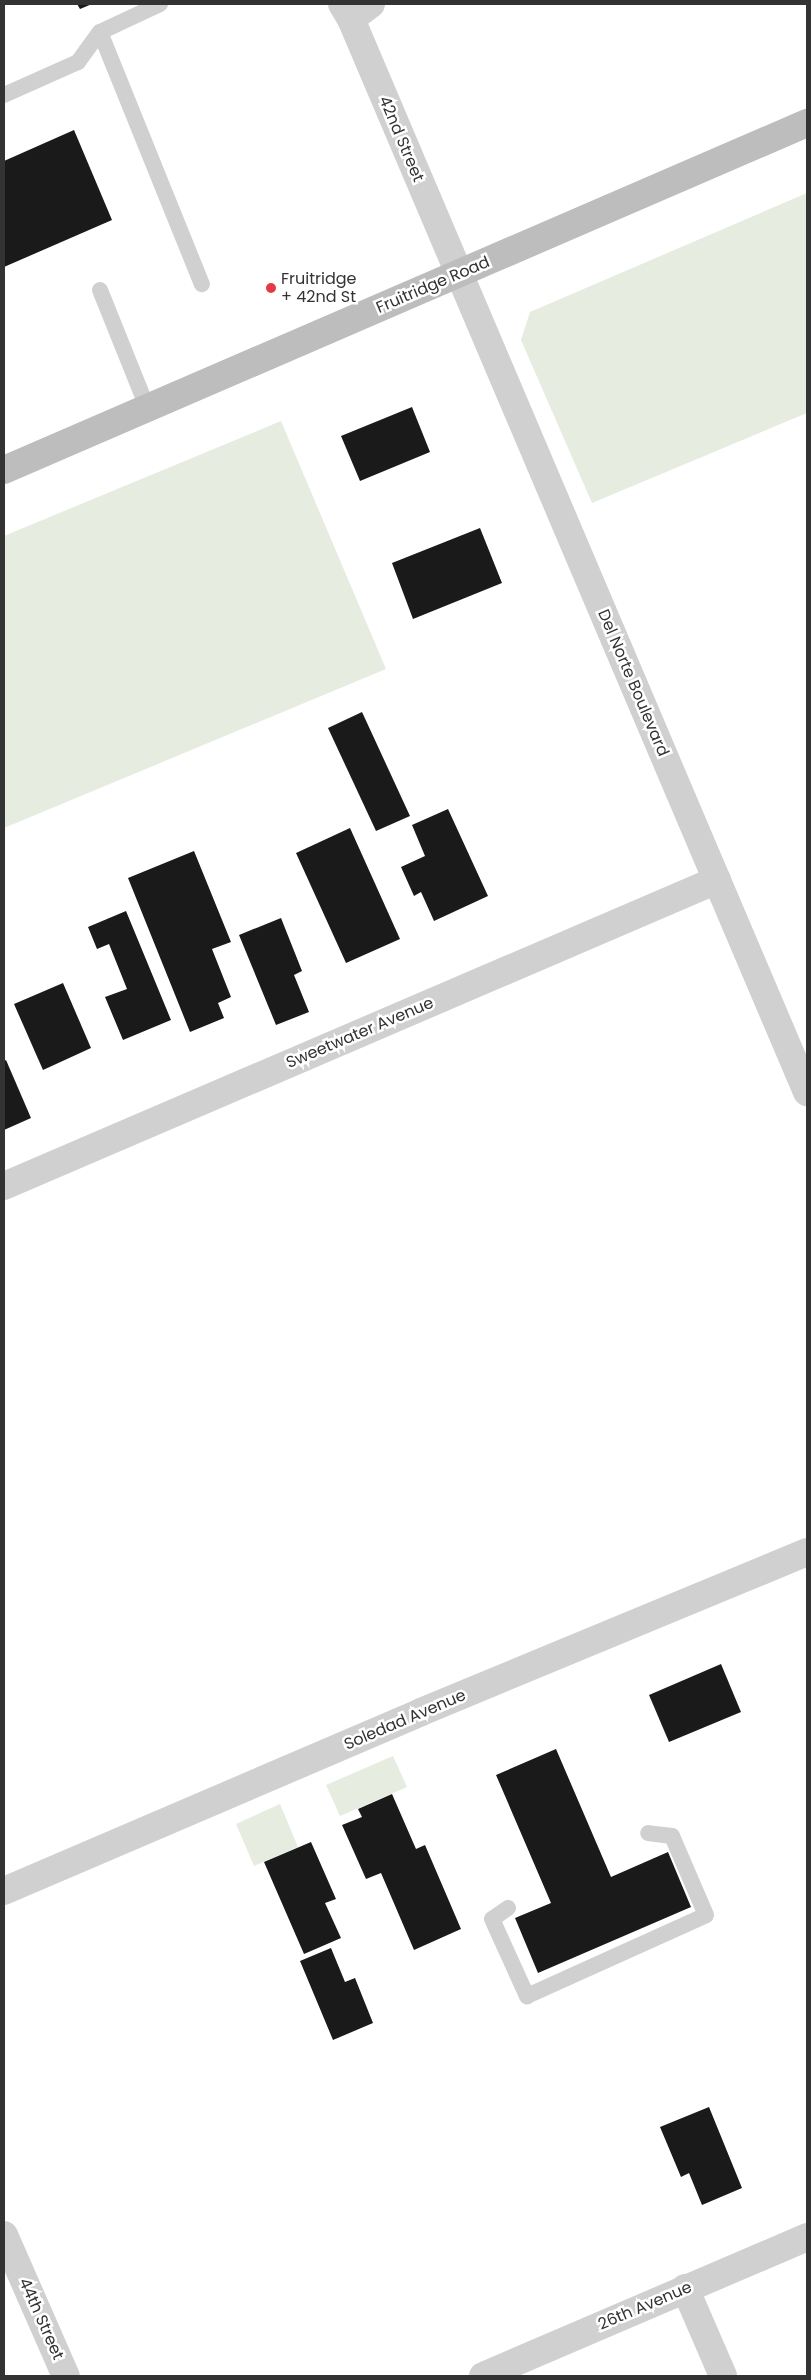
<!DOCTYPE html>
<html>
<head>
<meta charset="utf-8">
<style>
  body { margin:0 }
  #map { position:relative; width:811px; height:2380px; overflow:hidden; background:#fff; font-family:Poppins,sans-serif }
  div>[style] { position:absolute }
  .green>* { inset:0; background:#e6ecdf }
  .building>* { inset:0; background:#1a1a1a }
  .service>* { height:16px; margin:-8px; padding:0 8px; transform-origin:8px; border-radius:8px; background:#d0d0d0 }
  .minor>* { height:28px; margin:-14px; padding:0 14px; transform-origin:14px; border-radius:14px; background:#d0d0d0 }
  .tertiary>* { height:28px; margin:-14px; padding:0 14px; transform-origin:14px; border-radius:14px; background:#d0d0d0 }
  .secondary>* { height:28px; margin:-14px; padding:0 14px; transform-origin:14px; border-radius:14px; background:#bdbdbd }
  .dots>* { width:14px; height:14px; translate:-50% -50%; box-sizing:border-box; border:2px solid #fff; border-radius:50% }
  span { translate:-50% -50%; white-space:nowrap; text-align:center; line-height:1.15; -webkit-text-stroke:5px #fff; paint-order:stroke }
  .street-label { font-size:16px; color:#333 }
  .poi-label { font-size:16px; color:#333 }
  .left { translate:0 -50%; text-align:left }
  .frame { position:absolute; inset:0; border:5px solid #333; pointer-events:none }
</style>
</head>
<body>
<div id="map">
  <div class="green">
    <i style="clip-path:polygon(807px 193px,807px 413px,592px 503px,521px 340px,530px 312px)"></i>
    <i style="clip-path:polygon(281px 421px,386px 669px,4px 828px,4px 536px)"></i>
    <i style="clip-path:polygon(393px 1756px,407px 1787px,340px 1816px,326px 1785px)"></i>
    <i style="clip-path:polygon(280px 1804px,298px 1847px,254px 1866px,236px 1824px)"></i>
  </div>
  <div class="building">
    <i style="clip-path:polygon(77px 4px,92px 4px,80px 9px)"></i>
    <i style="clip-path:polygon(74px 130px,112px 220px,4px 267px,4px 161px)"></i>
    <i style="clip-path:polygon(412px 407px,430px 452px,360px 481px,341px 436px)"></i>
    <i style="clip-path:polygon(480px 528px,502px 583px,413px 619px,392px 563px)"></i>
    <i style="clip-path:polygon(362px 712px,410px 816px,376px 831px,328px 728px)"></i>
    <i style="clip-path:polygon(448px 809px,488px 896px,434px 921px,421px 892px,414px 896px,401px 867px,425px 856px,412px 825px)"></i>
    <i style="clip-path:polygon(350px 828px,400px 939px,346px 963px,296px 853px)"></i>
    <i style="clip-path:polygon(194px 851px,231px 942px,212px 949px,231px 997px,218px 1003px,224px 1018px,190px 1032px,128px 878px)"></i>
    <i style="clip-path:polygon(126px 911px,171px 1020px,123px 1040px,105px 997px,127px 989px,109px 944px,97px 949px,88px 927px)"></i>
    <i style="clip-path:polygon(281px 918px,302px 971px,294px 975px,309px 1012px,276px 1025px,239px 935px)"></i>
    <i style="clip-path:polygon(63px 983px,91px 1048px,43px 1070px,14px 1004px)"></i>
    <i style="clip-path:polygon(6px 1060px,31px 1118px,4px 1130px,4px 1061px)"></i>
    <i style="clip-path:polygon(721px 1664px,741px 1712px,669px 1742px,649px 1695px)"></i>
    <i style="clip-path:polygon(556px 1749px,611px 1877px,668px 1852px,691px 1907px,538px 1973px,515px 1918px,551px 1903px,496px 1775px)"></i>
    <i style="clip-path:polygon(392px 1794px,416px 1849px,425px 1845px,461px 1929px,414px 1950px,381px 1873px,366px 1879px,342px 1825px,362px 1817px,358px 1809px)"></i>
    <i style="clip-path:polygon(311px 1842px,336px 1899px,325px 1903px,341px 1938px,304px 1954px,264px 1862px)"></i>
    <i style="clip-path:polygon(331px 1948px,345px 1982px,355px 1978px,373px 2023px,333px 2040px,300px 1961px)"></i>
    <i style="clip-path:polygon(709px 2107px,742px 2188px,702px 2205px,689px 2173px,681px 2177px,660px 2127px)"></i>
  </div>
  <div class="service">
    <i style="left:160px;top:4px;width:66px;rotate:155deg"></i>
    <i style="left:100px;top:32px;width:272px;rotate:68deg"></i>
    <i style="left:4px;top:95px;width:81px;rotate:-24deg"></i>
    <i style="left:78px;top:62px;width:37px;rotate:-54deg"></i>
    <i style="left:100px;top:290px;width:126px;rotate:68.1deg"></i>
    <i style="left:508px;top:1908px;width:19px;rotate:145deg"></i>
    <i style="left:492px;top:1919px;width:85px;rotate:65.6deg"></i>
    <i style="left:527px;top:1996px;width:196px;rotate:-24.3deg"></i>
    <i style="left:706px;top:1915px;width:86px;rotate:-113.3deg"></i>
    <i style="left:672px;top:1836px;width:24px;rotate:-173deg"></i>
  </div>
  <div class="minor">
    <i style="left:342px;top:4px;width:17px;rotate:59deg"></i>
    <i style="left:351px;top:19px;width:1166px;rotate:66.98deg"></i>
    <i style="left:351px;top:19px;width:25px;rotate:-37deg"></i>
    <i style="left:4px;top:1186px;width:776px;rotate:-23.23deg"></i>
    <i style="left:4px;top:1891px;width:454px;rotate:-23.2deg"></i>
    <i style="left:421px;top:1712px;width:418px;rotate:-22.5deg"></i>
    <i style="left:685px;top:2288px;width:96px;rotate:66.6deg"></i>
    <i style="left:483px;top:2376px;width:353px;rotate:-23.2deg"></i>
  </div>
  <div class="tertiary">
    <i style="left:4px;top:2235px;width:154px;rotate:66.3deg"></i>
  </div>
  <div class="secondary">
    <i style="left:4px;top:470px;width:875px;rotate:-23.37deg"></i>
  </div>
  <div class="dots">
    <i style="left:271px;top:288px;background:#e63946"></i>
  </div>
  <div class="street-label">
    <span style="left:401px;top:139px;rotate:67deg">42nd Street</span>
    <span style="left:433px;top:285px;rotate:-23deg">Fruitridge Road</span>
    <span style="left:633px;top:683px;rotate:67deg">Del Norte Boulevard</span>
    <span style="left:360px;top:1033px;rotate:-23deg">Sweetwater Avenue</span>
    <span style="left:405px;top:1720px;rotate:-23deg">Soledad Avenue</span>
    <span style="left:645px;top:2306px;rotate:-23deg">26th Avenue</span>
    <span style="left:41px;top:2319px;rotate:66deg">44th Street</span>
  </div>
  <div class="poi-label">
    <span class="left" style="left:281px;top:288px">Fruitridge<br>+ 42nd St</span>
  </div>
  <div class="frame"></div>
</div>
</body>
</html>
